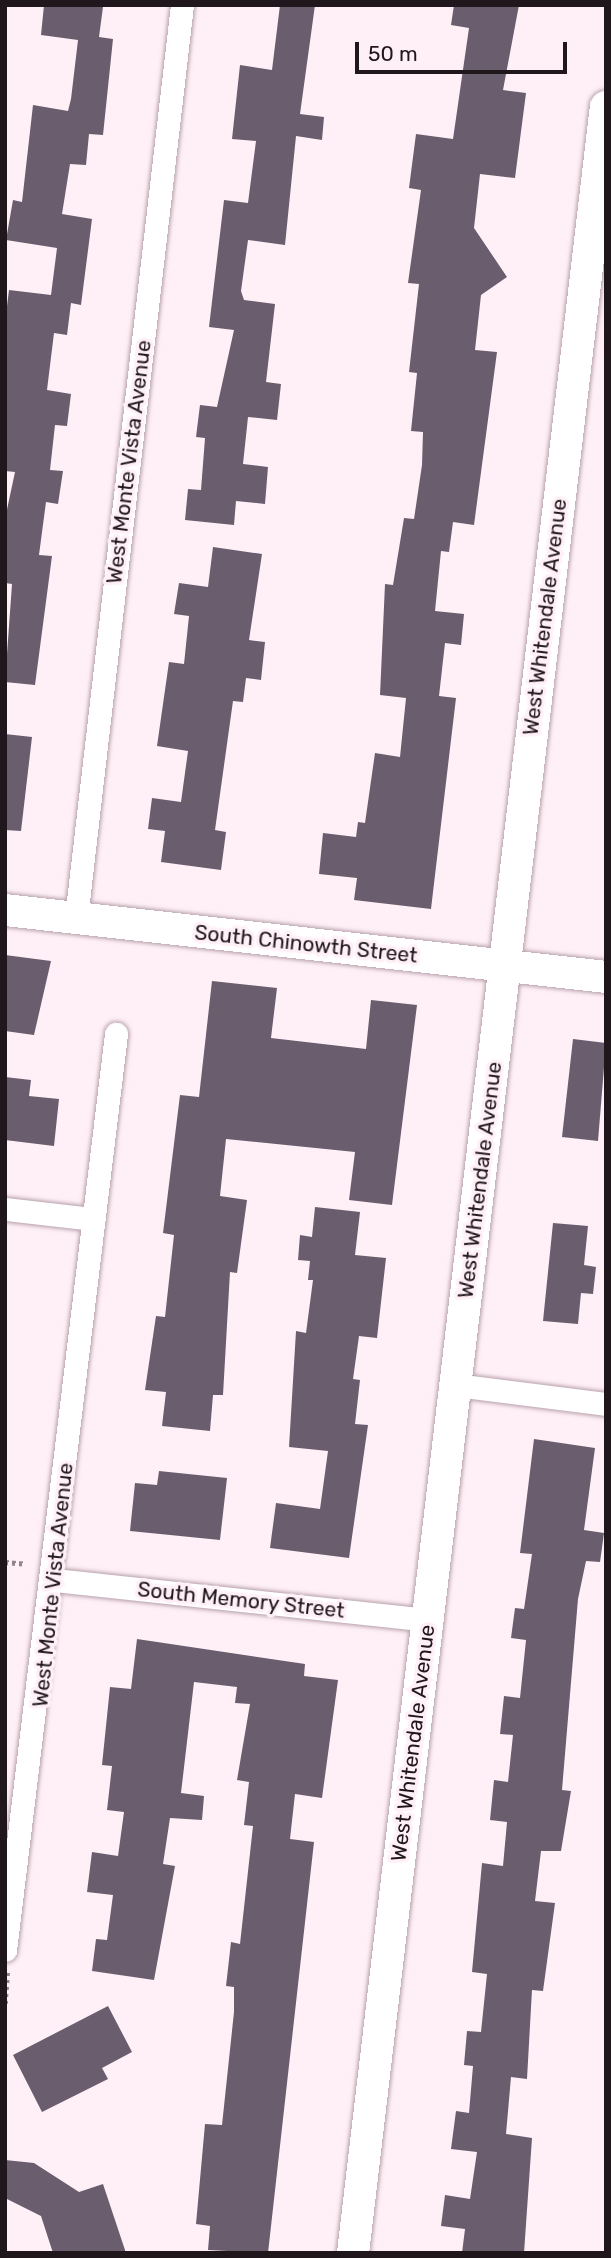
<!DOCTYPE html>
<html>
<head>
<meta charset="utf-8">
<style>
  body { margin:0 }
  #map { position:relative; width:611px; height:2258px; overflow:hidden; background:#fff0f7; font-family:Rubik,sans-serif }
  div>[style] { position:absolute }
  .building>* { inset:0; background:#6a5d6e }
  .path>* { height:4.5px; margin-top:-2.25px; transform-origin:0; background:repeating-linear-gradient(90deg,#90858a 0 3.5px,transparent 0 7px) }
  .roads { filter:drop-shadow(0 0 2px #b8a1ac) drop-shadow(0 0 2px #b8a1ac) }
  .street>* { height:23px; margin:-11.5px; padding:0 11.5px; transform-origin:11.5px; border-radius:11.5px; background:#fff }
  .secondary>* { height:32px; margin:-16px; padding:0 16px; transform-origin:16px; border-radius:16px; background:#fff }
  span { translate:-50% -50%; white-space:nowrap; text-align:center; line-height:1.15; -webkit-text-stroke:7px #fff0f7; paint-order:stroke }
  .street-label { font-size:21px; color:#1f171b }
  .frame { position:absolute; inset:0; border:7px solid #1f171b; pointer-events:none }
  .scale { position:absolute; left:355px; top:42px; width:212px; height:32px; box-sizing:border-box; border:4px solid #1f171b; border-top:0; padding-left:9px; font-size:21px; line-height:24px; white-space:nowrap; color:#1f171b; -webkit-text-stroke:5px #fff0f7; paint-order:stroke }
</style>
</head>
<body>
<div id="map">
  <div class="building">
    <i style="clip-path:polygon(44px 5px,103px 7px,99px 37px,113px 39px,103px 135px,89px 134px,86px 165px,70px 164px,62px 214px,92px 219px,81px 305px,71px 303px,67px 335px,54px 333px,47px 390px,71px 394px,67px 426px,55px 425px,50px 470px,63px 471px,58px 504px,46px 502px,39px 555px,52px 556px,35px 685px,5px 682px,12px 584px,5px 583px,5px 519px,15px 472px,5px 471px,5px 322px,9px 290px,51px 295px,57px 248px,6px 240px,13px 200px,22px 202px,33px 105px,68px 111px,71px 99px,78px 40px,41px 35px)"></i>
    <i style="clip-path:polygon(280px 5px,315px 5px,300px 114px,324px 117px,322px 140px,296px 136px,285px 245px,248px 240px,241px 291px,244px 300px,275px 304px,266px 382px,281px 384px,277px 420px,248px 417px,243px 464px,268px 467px,265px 504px,236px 501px,234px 525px,185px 520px,188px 489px,201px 490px,205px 438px,196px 437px,200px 405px,217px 407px,234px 330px,209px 327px,224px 200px,248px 203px,256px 141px,232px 139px,240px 65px,272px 70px)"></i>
    <i style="clip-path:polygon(454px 5px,519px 5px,503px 90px,526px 93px,515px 178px,480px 174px,474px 228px,507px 277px,481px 295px,475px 350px,497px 352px,474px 525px,453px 522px,449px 552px,441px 551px,435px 611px,464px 614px,461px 645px,445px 643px,439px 696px,456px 698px,431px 909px,354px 900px,357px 878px,319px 874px,323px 833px,356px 837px,358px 822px,365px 823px,375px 753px,400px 757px,406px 698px,380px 695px,385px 584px,393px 585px,404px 518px,414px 519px,422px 465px,423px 432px,411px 431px,417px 373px,409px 372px,419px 284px,408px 283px,421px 190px,409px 188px,416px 134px,453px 139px,469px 28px,451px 25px)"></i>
    <i style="clip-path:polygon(213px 547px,262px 554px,249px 640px,265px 642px,261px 680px,246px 678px,243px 702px,233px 701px,215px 830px,226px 832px,221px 870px,161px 862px,165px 831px,148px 829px,152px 798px,181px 802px,188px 751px,157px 746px,169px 662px,184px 664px,189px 616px,174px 614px,179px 583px,208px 587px)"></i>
    <i style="clip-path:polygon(5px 734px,32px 737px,21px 831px,5px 830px)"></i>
    <i style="clip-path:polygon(5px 955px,51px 961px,34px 1035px,5px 1031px)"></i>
    <i style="clip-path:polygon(212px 981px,277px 988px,271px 1038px,366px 1049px,371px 1000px,417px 1005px,392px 1205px,349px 1200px,355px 1152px,226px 1139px,220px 1196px,247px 1200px,237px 1273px,230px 1272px,223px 1395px,213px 1395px,210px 1431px,162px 1426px,166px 1392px,145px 1390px,156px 1316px,165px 1317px,174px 1235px,163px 1233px,180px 1095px,199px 1097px)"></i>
    <i style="clip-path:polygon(573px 1039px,606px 1043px,598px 1141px,562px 1137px)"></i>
    <i style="clip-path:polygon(5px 1077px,31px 1080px,29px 1096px,59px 1099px,54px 1146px,5px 1140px)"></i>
    <i style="clip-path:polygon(315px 1207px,360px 1212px,355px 1255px,386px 1258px,377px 1338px,359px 1336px,353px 1379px,360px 1380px,355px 1424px,368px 1425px,349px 1558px,270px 1548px,276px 1503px,320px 1509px,328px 1451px,289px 1447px,296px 1331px,306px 1333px,313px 1280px,308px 1280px,310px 1261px,298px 1260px,300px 1235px,312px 1237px)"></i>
    <i style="clip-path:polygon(553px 1223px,588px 1226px,584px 1265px,596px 1267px,593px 1294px,581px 1293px,578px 1324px,543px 1321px)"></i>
    <i style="clip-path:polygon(534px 1439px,595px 1448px,584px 1530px,604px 1533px,600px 1562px,586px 1561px,578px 1599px,562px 1790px,571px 1791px,561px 1851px,541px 1851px,535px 1901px,555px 1903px,543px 1991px,532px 1990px,527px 2079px,511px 2077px,506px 2134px,532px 2138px,524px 2253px,462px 2253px,465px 2229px,441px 2226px,445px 2195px,470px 2199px,477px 2152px,451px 2149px,456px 2111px,469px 2113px,473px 2066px,464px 2065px,467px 2031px,481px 2032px,487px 1974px,472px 1972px,482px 1863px,503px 1866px,507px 1822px,490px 1820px,494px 1780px,508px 1782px,513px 1735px,500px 1734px,504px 1696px,520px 1698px,526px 1640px,511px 1638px,515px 1608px,524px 1609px,532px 1554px,520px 1553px)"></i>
    <i style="clip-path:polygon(159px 1471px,227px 1478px,220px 1540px,130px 1531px,135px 1483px,157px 1485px)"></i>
    <i style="clip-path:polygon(137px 1639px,305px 1664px,304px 1676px,338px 1680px,322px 1798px,295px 1794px,290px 1839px,314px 1842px,268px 2253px,208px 2250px,210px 2226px,196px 2224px,205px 2124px,222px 2125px,234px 2012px,234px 1987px,226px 1986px,231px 1942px,240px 1944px,253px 1826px,244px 1825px,249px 1782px,237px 1780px,250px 1704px,235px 1703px,237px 1687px,194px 1682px,181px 1793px,204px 1796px,202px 1820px,170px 1818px,163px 1864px,175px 1866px,154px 1980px,92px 1971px,96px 1939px,107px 1940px,113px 1895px,87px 1892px,92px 1852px,118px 1856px,124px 1812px,107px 1810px,112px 1766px,102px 1765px,110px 1687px,131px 1689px)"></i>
    <i style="clip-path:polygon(108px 2006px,132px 2052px,102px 2068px,108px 2079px,42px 2112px,13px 2055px)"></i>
    <i style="clip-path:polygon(5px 2160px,34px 2163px,79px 2192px,103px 2184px,126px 2253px,53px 2253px,41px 2216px,5px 2198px)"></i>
  </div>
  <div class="path">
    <i style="left:5px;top:1562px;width:21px;rotate:5deg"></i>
    <i style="left:5px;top:2004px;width:32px;rotate:-86deg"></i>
  </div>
  <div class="roads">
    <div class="street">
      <i style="left:76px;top:918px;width:919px;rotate:-83.38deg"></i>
      <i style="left:5px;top:1209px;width:89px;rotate:6.5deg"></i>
      <i style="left:456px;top:1385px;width:151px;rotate:7.2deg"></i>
      <i style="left:54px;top:1580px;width:376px;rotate:6.1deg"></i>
      <i style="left:5px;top:1950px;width:923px;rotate:-83.09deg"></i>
    </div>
    <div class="secondary">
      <i style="left:5px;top:910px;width:605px;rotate:6.36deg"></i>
      <i style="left:353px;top:2253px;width:2161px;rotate:-83.28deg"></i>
    </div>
  </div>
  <div class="street-label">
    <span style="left:129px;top:462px;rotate:-83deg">West Monte Vista Avenue</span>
    <span style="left:545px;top:617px;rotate:-83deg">West Whitendale Avenue</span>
    <span style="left:306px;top:944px;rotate:6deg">South Chinowth Street</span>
    <span style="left:480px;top:1180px;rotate:-83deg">West Whitendale Avenue</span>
    <span style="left:53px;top:1585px;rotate:-84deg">West Monte Vista Avenue</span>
    <span style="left:241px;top:1600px;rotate:6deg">South Memory Street</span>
    <span style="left:413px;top:1743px;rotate:-83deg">West Whitendale Avenue</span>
  </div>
  <div class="frame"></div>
  <div class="scale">50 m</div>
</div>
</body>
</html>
